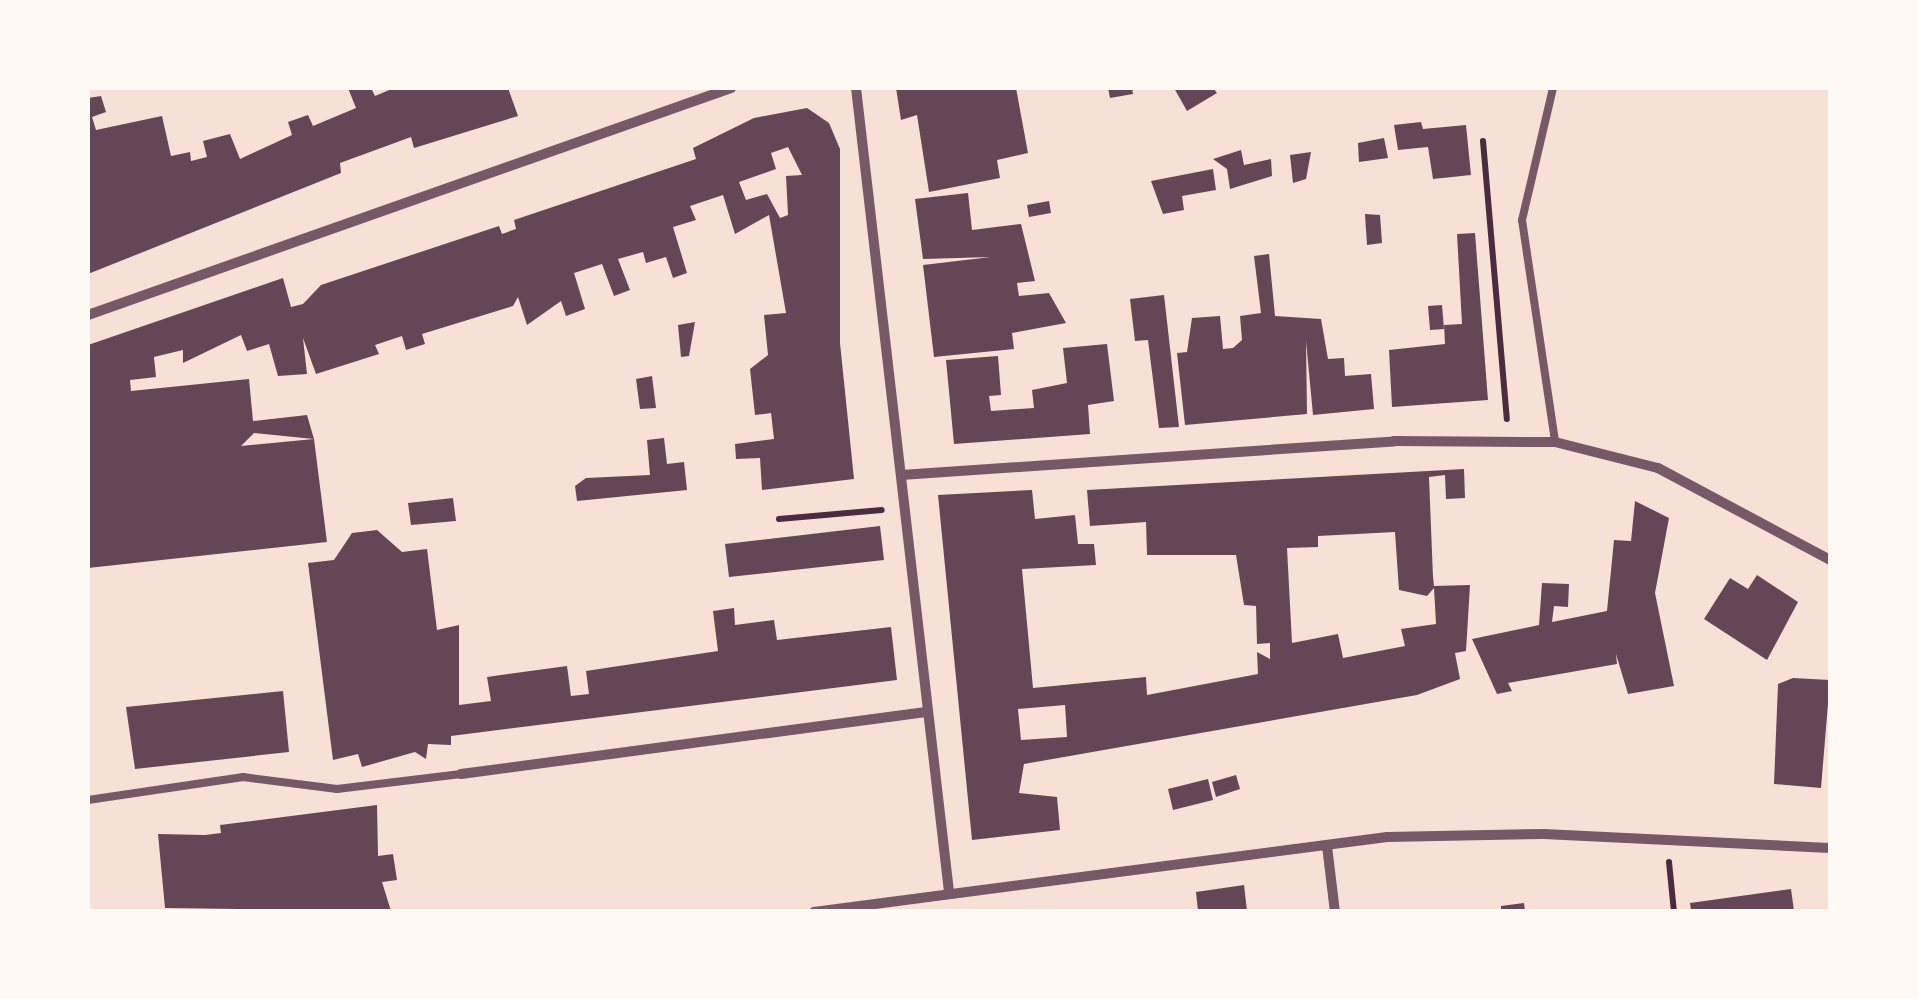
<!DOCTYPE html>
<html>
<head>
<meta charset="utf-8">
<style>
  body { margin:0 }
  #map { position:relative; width:1918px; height:999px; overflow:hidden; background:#f7e1d7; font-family:Ubuntu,sans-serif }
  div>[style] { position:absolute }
  .building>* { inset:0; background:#644757 }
  .path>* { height:6px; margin:-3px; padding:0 3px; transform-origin:3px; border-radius:3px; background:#4a2c40 }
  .service>* { height:8px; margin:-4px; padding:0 4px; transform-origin:4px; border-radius:4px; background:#755966 }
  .minor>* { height:10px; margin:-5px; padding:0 5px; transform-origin:5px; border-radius:5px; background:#755966 }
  span { translate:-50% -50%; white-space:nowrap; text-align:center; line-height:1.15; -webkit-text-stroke:10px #fffaf5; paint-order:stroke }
  .frame { position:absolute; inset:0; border:90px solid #fffaf5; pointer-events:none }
</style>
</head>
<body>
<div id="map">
  <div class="building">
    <i style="clip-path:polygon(348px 88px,371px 88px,375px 96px,394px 88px,508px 88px,518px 116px,414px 148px,411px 137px,340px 163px,341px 173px,88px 274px,88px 98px,101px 96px,106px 112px,92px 117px,96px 130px,162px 116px,171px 156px,190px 152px,191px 161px,207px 157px,203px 141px,230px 134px,240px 159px,292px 135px,288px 122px,308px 115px,313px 126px,356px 108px)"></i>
    <i style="clip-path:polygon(896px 88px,1016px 88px,1028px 153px,997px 160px,1000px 178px,929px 192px,917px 115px,901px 120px)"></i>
    <i style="clip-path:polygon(1108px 88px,1132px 88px,1133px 94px,1110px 98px)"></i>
    <i style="clip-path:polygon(1174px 88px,1213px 88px,1217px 93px,1187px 111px)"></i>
    <i style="clip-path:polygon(evenodd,807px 108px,829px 123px,840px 149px,840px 343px,854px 479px,762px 490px,760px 458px,736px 459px,735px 444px,774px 439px,771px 413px,755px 415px,750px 369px,768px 355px,764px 315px,786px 313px,769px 215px,735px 234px,723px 195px,690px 206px,696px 220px,673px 227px,687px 273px,673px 278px,666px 257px,646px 263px,643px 252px,618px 259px,630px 290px,614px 296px,602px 264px,574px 273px,585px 309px,566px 316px,561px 301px,527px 325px,518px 297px,513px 306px,422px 334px,425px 344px,406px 350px,402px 336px,375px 345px,379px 354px,316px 374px,303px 338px,307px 374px,278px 376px,269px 344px,247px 351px,241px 335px,183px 363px,183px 350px,154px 357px,156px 377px,130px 380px,131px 391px,249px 379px,253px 421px,307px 415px,314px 439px,254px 433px,241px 446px,314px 439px,327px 542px,88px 568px,88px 345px,283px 278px,291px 307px,303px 304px,321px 285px,499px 226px,502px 234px,516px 229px,514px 220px,696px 159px,693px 148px,754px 118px,807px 108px,788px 147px,802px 175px,786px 176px,788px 215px,780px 218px,767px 194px,746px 200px,739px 182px,776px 169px,771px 153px,788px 147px)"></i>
    <i style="clip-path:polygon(1421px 122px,1423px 129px,1466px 125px,1471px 175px,1433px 179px,1428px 147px,1398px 150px,1394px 125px)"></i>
    <i style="clip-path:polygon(1384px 138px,1388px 158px,1359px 162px,1358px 143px)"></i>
    <i style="clip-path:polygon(1241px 150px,1244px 165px,1271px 159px,1272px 176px,1230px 189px,1227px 169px,1213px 159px)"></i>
    <i style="clip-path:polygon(1311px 152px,1306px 179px,1293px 183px,1290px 155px)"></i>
    <i style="clip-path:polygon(1213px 169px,1216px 190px,1182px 196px,1184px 210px,1163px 214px,1151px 181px)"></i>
    <i style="clip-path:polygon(968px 193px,972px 230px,1021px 224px,1035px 281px,1017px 283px,1019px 296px,1049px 293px,1066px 323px,1012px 333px,1014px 349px,934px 357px,923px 265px,991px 257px,923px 259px,915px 199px)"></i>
    <i style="clip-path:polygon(1049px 201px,1051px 213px,1029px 217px,1027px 205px)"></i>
    <i style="clip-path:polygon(1365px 214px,1380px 215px,1382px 243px,1367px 245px)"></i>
    <i style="clip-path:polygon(1475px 233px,1488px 400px,1392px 407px,1389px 350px,1445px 344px,1444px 325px,1462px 324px,1457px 234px)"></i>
    <i style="clip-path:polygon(1269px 254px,1275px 316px,1321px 319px,1328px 359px,1344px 358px,1345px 376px,1371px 374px,1374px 409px,1313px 415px,1306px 341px,1307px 414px,1185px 425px,1177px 353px,1187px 352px,1192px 318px,1220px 316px,1223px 349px,1233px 348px,1242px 340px,1240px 316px,1261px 313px,1254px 256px)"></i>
    <i style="clip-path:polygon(1164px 295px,1179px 427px,1159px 428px,1148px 340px,1135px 341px,1130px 299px)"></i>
    <i style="clip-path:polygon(1442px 305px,1444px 329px,1430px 330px,1428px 306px)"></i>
    <i style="clip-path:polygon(695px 322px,689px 356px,681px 357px,678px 325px)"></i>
    <i style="clip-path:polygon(1107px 344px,1114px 401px,1088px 405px,1090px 434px,954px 444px,946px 360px,998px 356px,1001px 395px,989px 396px,991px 411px,1034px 408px,1032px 390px,1067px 383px,1063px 348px)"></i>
    <i style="clip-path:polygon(652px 376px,656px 408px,640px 409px,636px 379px)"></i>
    <i style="clip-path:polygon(664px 438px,667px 464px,684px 462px,687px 490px,577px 501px,575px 486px,586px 478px,650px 475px,647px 440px)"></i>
    <i style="clip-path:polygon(evenodd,1464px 469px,1465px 498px,1446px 499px,1445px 475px,1429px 477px,1433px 577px,1434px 586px,1470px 585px,1466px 651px,1455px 653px,1460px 679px,1417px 695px,1024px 764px,1019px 793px,1057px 797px,1060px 830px,972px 840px,938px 495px,1032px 490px,1035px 519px,1075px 515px,1078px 544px,1094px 544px,1096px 565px,1022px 569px,1033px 688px,1146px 677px,1147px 695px,1258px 674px,1257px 652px,1270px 659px,1270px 643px,1257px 644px,1256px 606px,1244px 605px,1236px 555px,1147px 555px,1146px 522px,1090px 526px,1087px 490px,1464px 469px,1395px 532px,1399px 590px,1427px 596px,1434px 588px,1436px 624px,1401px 629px,1405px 646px,1343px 658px,1338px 634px,1292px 643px,1287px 548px,1318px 547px,1318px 536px,1395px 532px,1464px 469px,1065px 705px,1067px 737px,1021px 740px,1018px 709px,1065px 705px)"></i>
    <i style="clip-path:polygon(453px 498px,456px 521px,411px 525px,408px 503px)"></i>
    <i style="clip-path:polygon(1635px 501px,1669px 518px,1655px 593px,1674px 686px,1628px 694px,1616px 654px,1617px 664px,1508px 683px,1512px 691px,1497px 694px,1472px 639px,1539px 625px,1542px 583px,1569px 584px,1568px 607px,1554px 606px,1552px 622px,1607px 611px,1614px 540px,1631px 541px)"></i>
    <i style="clip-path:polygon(880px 526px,884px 560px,729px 577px,725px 544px)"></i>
    <i style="clip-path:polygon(377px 530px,402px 552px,427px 549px,437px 630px,459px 625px,459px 705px,491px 701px,487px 677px,567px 666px,571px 696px,589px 694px,586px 671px,718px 651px,713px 611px,734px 608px,735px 625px,774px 620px,777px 640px,891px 627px,897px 680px,451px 736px,451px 745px,428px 744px,426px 759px,415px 752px,362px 767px,358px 754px,333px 760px,308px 563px,334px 560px,352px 533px)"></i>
    <i style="clip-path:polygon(1757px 575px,1798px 602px,1767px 660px,1704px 619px,1730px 578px,1748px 589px)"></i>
    <i style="clip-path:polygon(1793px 678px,1830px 680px,1821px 788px,1774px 784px,1778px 684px)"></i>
    <i style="clip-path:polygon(283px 691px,289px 752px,135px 769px,126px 707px)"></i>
    <i style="clip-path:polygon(1236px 775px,1240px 789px,1216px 797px,1212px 782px)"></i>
    <i style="clip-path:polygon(1208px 779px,1213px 800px,1173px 810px,1168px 789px)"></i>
    <i style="clip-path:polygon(377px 805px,378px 856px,393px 854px,397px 880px,382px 882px,391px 911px,165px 908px,158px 834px,205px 835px,221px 833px,220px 825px)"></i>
    <i style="clip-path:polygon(1244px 885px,1247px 911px,1198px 911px,1196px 892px)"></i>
    <i style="clip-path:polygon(1791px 889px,1794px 911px,1691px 911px,1690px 903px)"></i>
    <i style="clip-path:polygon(1524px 903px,1525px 911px,1501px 911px,1501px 906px)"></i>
  </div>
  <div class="path">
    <i style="left:1483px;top:141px;width:279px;rotate:85.1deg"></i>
    <i style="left:779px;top:519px;width:103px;rotate:-5deg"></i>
    <i style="left:1669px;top:862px;width:50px;rotate:84.3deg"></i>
  </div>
  <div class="service">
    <i style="left:1553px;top:88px;width:136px;rotate:103.2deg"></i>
    <i style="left:1522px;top:220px;width:224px;rotate:81.5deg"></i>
    <i style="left:88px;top:800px;width:157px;rotate:-8.4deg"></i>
    <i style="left:243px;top:777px;width:95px;rotate:7.3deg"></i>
    <i style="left:337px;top:789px;width:125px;rotate:-6.9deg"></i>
  </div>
  <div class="minor">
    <i style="left:856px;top:88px;width:809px;rotate:83.4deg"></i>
    <i style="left:88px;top:315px;width:682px;rotate:-19.44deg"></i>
    <i style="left:901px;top:475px;width:494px;rotate:-3.9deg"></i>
    <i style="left:1394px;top:441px;width:161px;rotate:0.4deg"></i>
    <i style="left:1555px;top:442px;width:106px;rotate:14.2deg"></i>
    <i style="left:1658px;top:468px;width:195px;rotate:28.1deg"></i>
    <i style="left:461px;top:774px;width:471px;rotate:-7.6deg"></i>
    <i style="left:1327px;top:846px;width:66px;rotate:83.1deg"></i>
    <i style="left:814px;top:912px;width:578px;rotate:-7.46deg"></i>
    <i style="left:1387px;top:837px;width:157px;rotate:-1.1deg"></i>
    <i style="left:1544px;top:834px;width:286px;rotate:2.8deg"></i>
  </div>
  <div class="frame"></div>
</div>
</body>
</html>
